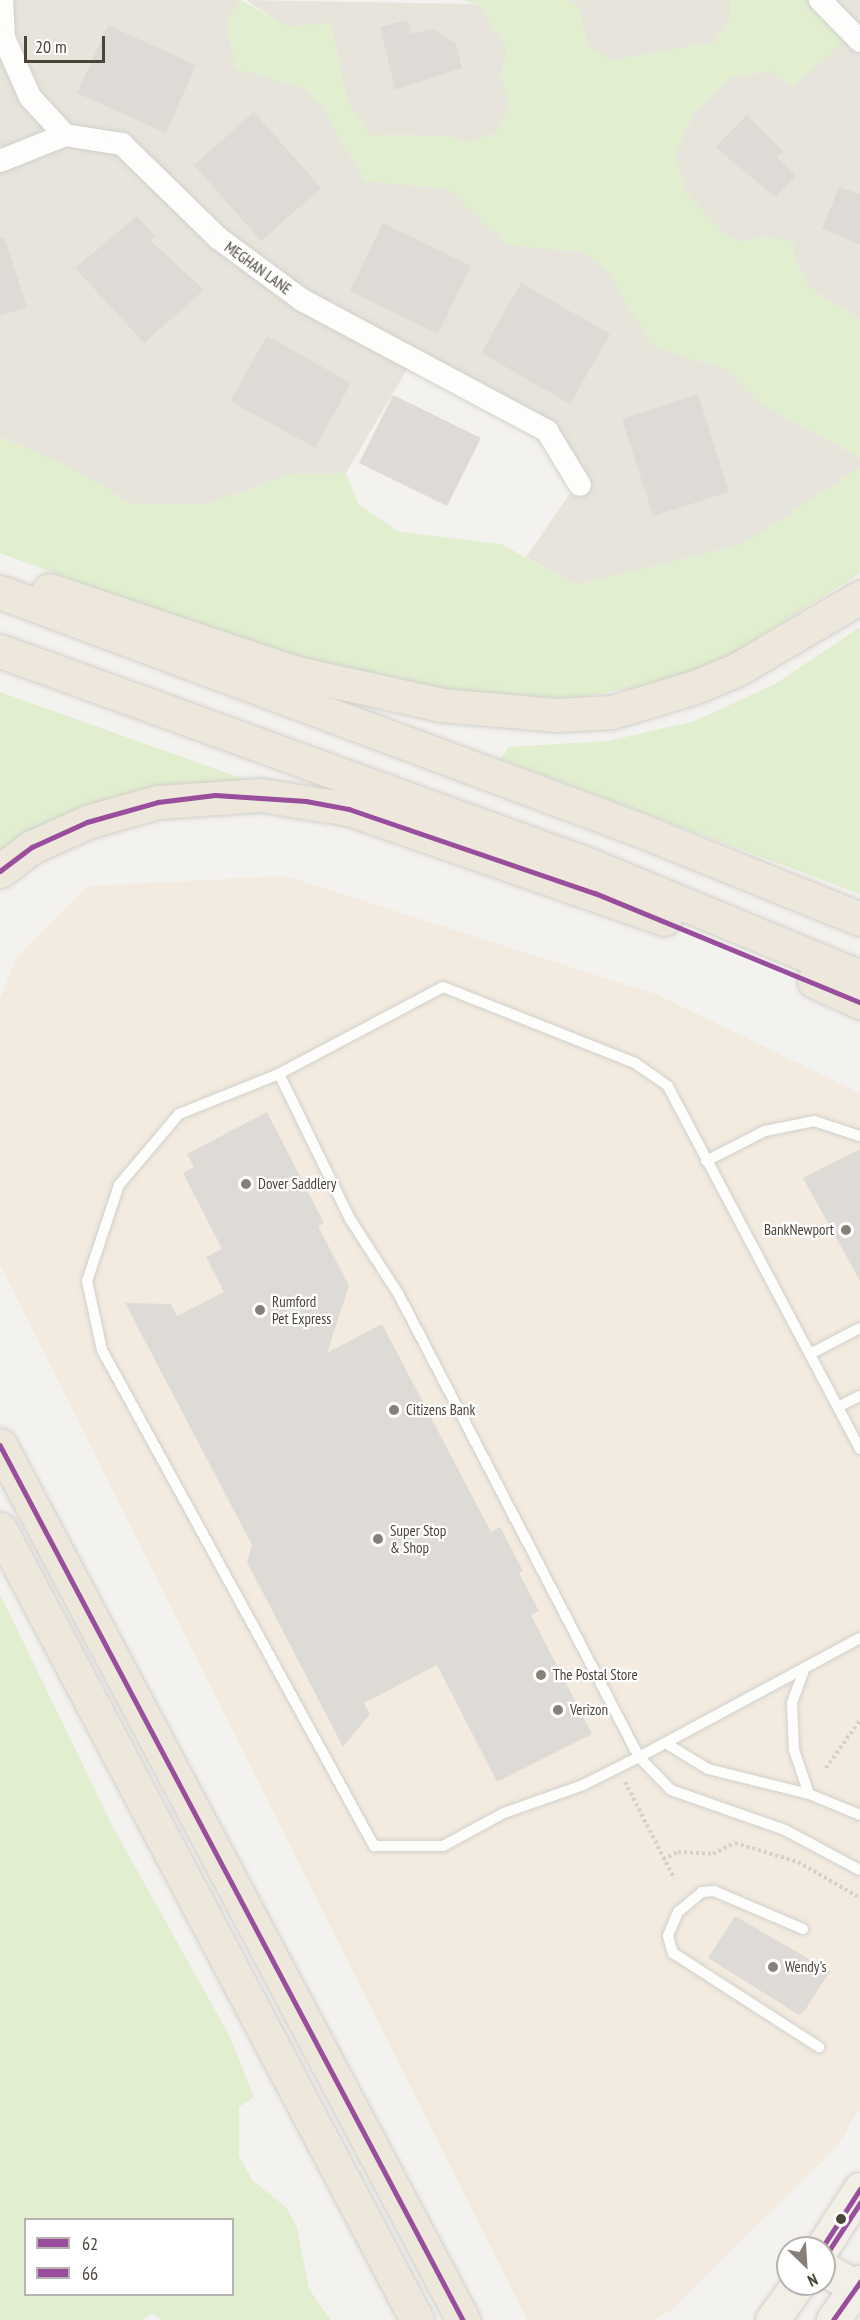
<!DOCTYPE html>
<html>
<head>
<meta charset="utf-8">
<style>
  body { margin:0 }
  #map { position:relative; width:860px; height:2320px; overflow:hidden; background:#f4f2ee; font-family:"PT Sans Narrow",sans-serif }
  div>[style] { position:absolute }
  .residential>* { inset:0; background:#e7e4dc }
  .commercial>* { inset:0; background:#f3ebdf }
  .green>* { inset:0; background:#e1eecf }
  .building>* { inset:0; background:#dedbd6 }
  .path>* { height:4px; margin-top:-2px; transform-origin:0; background:repeating-linear-gradient(90deg,#d3d2cc 0 3px,transparent 0 6px) }
  .roads { filter:drop-shadow(0 0 2px #d2d0cb) drop-shadow(0 0 2px #d2d0cb) }
  .service>* { height:10px; margin:-5px; padding:0 5px; transform-origin:5px; border-radius:5px; background:#fdfdfc }
  .minor>* { height:22px; margin:-11px; padding:0 11px; transform-origin:11px; border-radius:11px; background:#fdfdfc }
  .primary>* { height:33px; margin:-16.5px; padding:0 16.5px; transform-origin:16.5px; border-radius:16.5px; background:#f2efe6 }
  .motorway>* { height:33px; margin:-16.5px; padding:0 16.5px; transform-origin:16.5px; border-radius:16.5px; background:#ede8db }
  .bus-1>* { height:4.5px; margin:-2.25px; padding:0 2.25px; transform-origin:2.25px; border-radius:2.25px; background:#994d9d }
  .bus-2>* { height:4.5px; margin:-2.25px; padding:0 2.25px; transform-origin:2.25px; border-radius:2.25px; background:#994d9d }
  .dots>* { width:16px; height:16px; translate:-50% -50%; box-sizing:border-box; border:3px solid #fff; border-radius:50% }
  span { translate:-50% -50%; white-space:nowrap; text-align:center; line-height:1.15; -webkit-text-stroke:4.5px #fff; paint-order:stroke }
  .street-label { font-size:15px; color:#4b4439 }
  .poi-label { font-size:15px; color:#4b4439 }
  .left { translate:0 -50%; text-align:left }
  .right { translate:-100% -50%; text-align:right }
  .legend { position:absolute; left:24px; top:2218px; width:210px; height:78px; box-sizing:border-box; background:#fff; border:2px solid #b7b4b0; margin:0; padding:8px 10px; list-style:none; font-size:18px; color:#4b4439 }
  .legend li { display:flex; align-items:center; gap:12px; height:30px }
  .legend b { width:30px; border:2px solid #b7b4b0 }
  .north { position:absolute; left:776px; top:2236px; width:60px; height:60px; box-sizing:border-box; background:#fff; border:2px solid #b7b4b0; border-radius:50%; rotate:155deg; font-size:16px; font-weight:700; line-height:24px; text-align:center; color:#4b4439 }
  .north::after { content:''; display:block; margin:auto; width:21px; height:27px; background:#868178; clip-path:polygon(50% 0,100% 100%,50% 72%,0 100%) }
  .scale { position:absolute; left:24px; top:36px; width:81px; height:27px; box-sizing:border-box; border:3px solid #4b4439; border-top:0; padding-left:8px; font-size:18px; line-height:21px; white-space:nowrap; color:#4b4439; -webkit-text-stroke:4px #fff; paint-order:stroke }
</style>
</head>
<body>
<div id="map">
  <div class="residential">
    <i style="clip-path:polygon(0 0,241px 0,226px 22px,236px 68px,303px 88px,323px 108px,365px 181px,449px 189px,508px 245px,583px 252px,606px 269px,654px 347px,727px 369px,763px 405px,860px 458px,860px 467px,744px 544px,576px 585px,526px 557px,573px 489px,556px 456px,525px 424px,409px 366px,346px 473px,290px 474px,209px 504px,133px 504px,65px 465px,0 437px)"></i>
    <i style="clip-path:polygon(246px 0,478px 4px,507px 49px,501px 77px,511px 106px,495px 134px,469px 143px,449px 136px,370px 135px,347px 101px,331px 23px,287px 27px)"></i>
    <i style="clip-path:polygon(567px 0,730px 0,730px 18px,714px 42px,609px 61px,587px 44px,578px 5px)"></i>
    <i style="clip-path:polygon(823px 0,860px 0,860px 319px,811px 289px,784px 243px,769px 237px,737px 242px,719px 229px,685px 191px,675px 153px,694px 113px,732px 77px,770px 71px,792px 87px)"></i>
  </div>
  <div class="commercial">
    <i style="clip-path:polygon(286px 876px,658px 995px,860px 1093px,860px 2108px,836px 2148px,669px 2312px,652px 2320px,527px 2320px,0 1265px,0 998px,16px 959px,87px 886px)"></i>
  </div>
  <div class="green">
    <i style="clip-path:polygon(241px 0,287px 26px,331px 23px,347px 101px,370px 135px,450px 136px,469px 143px,495px 134px,511px 106px,501px 77px,507px 49px,478px 4px,461px 0,567px 0,578px 5px,587px 44px,609px 61px,714px 42px,730px 18px,730px 0,823px 0,851px 36px,792px 87px,770px 71px,732px 77px,694px 113px,675px 153px,685px 191px,719px 229px,737px 242px,769px 237px,794px 242px,795px 263px,811px 289px,860px 319px,860px 458px,763px 405px,727px 369px,654px 347px,606px 269px,583px 252px,508px 245px,449px 189px,365px 181px,323px 108px,303px 88px,236px 68px,226px 22px)"></i>
    <i style="clip-path:polygon(0 437px,65px 465px,133px 504px,209px 504px,290px 474px,346px 473px,359px 505px,400px 532px,501px 544px,576px 585px,744px 544px,860px 467px,860px 573px,701px 674px,575px 699px,450px 703px,197px 626px,0 553px)"></i>
    <i style="clip-path:polygon(860px 627px,860px 894px,500px 759px,508px 747px,608px 741px,695px 721px,775px 684px)"></i>
    <i style="clip-path:polygon(0 692px,241px 778px,248px 781px,0 862px)"></i>
    <i style="clip-path:polygon(evenodd,0 1594px,114px 1829px,229px 2035px,254px 2097px,239px 2107px,239px 2156px,253px 2181px,286px 2207px,297px 2227px,309px 2289px,331px 2320px,162px 2320px,152px 2313px,142px 2320px,0 2320px,0 1594px,26px 2220px,232px 2220px,232px 2294px,26px 2294px,26px 2220px)"></i>
  </div>
  <div class="building">
    <i style="clip-path:polygon(408px 20px,411px 34px,432px 29px,456px 43px,462px 68px,395px 90px,380px 27px)"></i>
    <i style="clip-path:polygon(108px 25px,196px 65px,166px 133px,77px 93px)"></i>
    <i style="clip-path:polygon(254px 112px,321px 188px,261px 241px,194px 165px)"></i>
    <i style="clip-path:polygon(747px 115px,783px 151px,777px 157px,796px 176px,775px 197px,715px 147px)"></i>
    <i style="clip-path:polygon(839px 187px,860px 194px,860px 244px,822px 229px)"></i>
    <i style="clip-path:polygon(137px 216px,155px 236px,151px 241px,204px 290px,144px 343px,75px 268px)"></i>
    <i style="clip-path:polygon(383px 223px,471px 266px,438px 334px,350px 291px)"></i>
    <i style="clip-path:polygon(0 237px,4px 237px,27px 307px,0 316px)"></i>
    <i style="clip-path:polygon(521px 283px,610px 334px,570px 404px,481px 353px)"></i>
    <i style="clip-path:polygon(267px 336px,351px 383px,315px 448px,230px 401px)"></i>
    <i style="clip-path:polygon(698px 394px,729px 492px,653px 516px,622px 419px)"></i>
    <i style="clip-path:polygon(393px 395px,481px 438px,447px 506px,359px 463px)"></i>
    <i style="clip-path:polygon(267px 1112px,324px 1223px,318px 1226px,349px 1286px,327px 1353px,382px 1324px,491px 1532px,500px 1527px,523px 1571px,519px 1573px,539px 1611px,531px 1615px,592px 1734px,497px 1782px,437px 1665px,364px 1703px,370px 1714px,343px 1747px,247px 1562px,252px 1545px,125px 1303px,171px 1304px,177px 1316px,224px 1292px,206px 1257px,222px 1249px,183px 1173px,194px 1167px,187px 1154px)"></i>
    <i style="clip-path:polygon(860px 1149px,860px 1281px,803px 1178px)"></i>
    <i style="clip-path:polygon(735px 1916px,830px 1971px,804px 2012px,799px 2015px,708px 1958px)"></i>
  </div>
  <div class="path">
    <i style="left:826px;top:1768px;width:59px;rotate:-54.7deg"></i>
    <i style="left:625px;top:1782px;width:108px;rotate:63deg"></i>
    <i style="left:663px;top:1859px;width:17px;rotate:-25deg"></i>
    <i style="left:678px;top:1852px;width:35px;rotate:3deg"></i>
    <i style="left:713px;top:1854px;width:25px;rotate:-27deg"></i>
    <i style="left:735px;top:1843px;width:66px;rotate:16.8deg"></i>
    <i style="left:798px;top:1862px;width:72px;rotate:30.1deg"></i>
  </div>
  <div class="roads">
    <div class="service">
      <i style="left:279px;top:1074px;width:108px;rotate:158.2deg"></i>
      <i style="left:179px;top:1114px;width:93px;rotate:130.2deg"></i>
      <i style="left:119px;top:1185px;width:101px;rotate:108.4deg"></i>
      <i style="left:87px;top:1281px;width:71px;rotate:77.7deg"></i>
      <i style="left:102px;top:1350px;width:566px;rotate:61.26deg"></i>
      <i style="left:374px;top:1846px;width:69px"></i>
      <i style="left:443px;top:1846px;width:69px;rotate:-28.4deg"></i>
      <i style="left:504px;top:1813px;width:84px;rotate:-19.5deg"></i>
      <i style="left:583px;top:1785px;width:63px;rotate:-26.6deg"></i>
      <i style="left:639px;top:1757px;width:46px;rotate:45.9deg"></i>
      <i style="left:671px;top:1790px;width:121px;rotate:19.3deg"></i>
      <i style="left:785px;top:1830px;width:85px;rotate:28.1deg"></i>
      <i style="left:706px;top:1161px;width:66px;rotate:-27deg"></i>
      <i style="left:765px;top:1131px;width:50px;rotate:-11.5deg"></i>
      <i style="left:814px;top:1121px;width:48px;rotate:18.1deg"></i>
      <i style="left:810px;top:1354px;width:56px;rotate:-27.5deg"></i>
      <i style="left:838px;top:1407px;width:25px;rotate:-27deg"></i>
      <i style="left:860px;top:1449px;width:411px;rotate:-117.9deg"></i>
      <i style="left:668px;top:1086px;width:40px;rotate:-145.1deg"></i>
      <i style="left:635px;top:1063px;width:206px;rotate:-158.4deg"></i>
      <i style="left:443px;top:987px;width:186px;rotate:152.1deg"></i>
      <i style="left:279px;top:1074px;width:161px;rotate:63.9deg"></i>
      <i style="left:350px;top:1219px;width:90px;rotate:57.2deg"></i>
      <i style="left:399px;top:1295px;width:521px;rotate:62.55deg"></i>
      <i style="left:639px;top:1757px;width:251px;rotate:-28.3deg"></i>
      <i style="left:804px;top:1670px;width:35px;rotate:110deg"></i>
      <i style="left:792px;top:1703px;width:47px;rotate:87.6deg"></i>
      <i style="left:794px;top:1750px;width:46px;rotate:71.2deg"></i>
      <i style="left:667px;top:1744px;width:48px;rotate:31.4deg"></i>
      <i style="left:708px;top:1769px;width:104px;rotate:13.9deg"></i>
      <i style="left:809px;top:1794px;width:55px;rotate:22.4deg"></i>
      <i style="left:803px;top:1929px;width:97px;rotate:-156.9deg"></i>
      <i style="left:714px;top:1891px;width:12px;rotate:175deg"></i>
      <i style="left:702px;top:1892px;width:31px;rotate:140deg"></i>
      <i style="left:678px;top:1912px;width:26px;rotate:113deg"></i>
      <i style="left:668px;top:1936px;width:18px;rotate:74deg"></i>
      <i style="left:673px;top:1953px;width:174px;rotate:32.8deg"></i>
    </div>
    <div class="minor">
      <i style="left:2px;top:0;width:38px;rotate:87deg"></i>
      <i style="left:4px;top:38px;width:64px;rotate:66.2deg"></i>
      <i style="left:30px;top:97px;width:52px;rotate:47.4deg"></i>
      <i style="left:65px;top:135px;width:58px;rotate:9deg"></i>
      <i style="left:122px;top:144px;width:134px;rotate:44.4deg"></i>
      <i style="left:218px;top:238px;width:104px;rotate:36.4deg"></i>
      <i style="left:302px;top:300px;width:278px;rotate:28.1deg"></i>
      <i style="left:547px;top:431px;width:63px;rotate:58.6deg"></i>
      <i style="left:820px;top:0;width:57px;rotate:45.7deg"></i>
      <i style="left:0;top:161px;width:70px;rotate:-21.8deg"></i>
    </div>
    <div class="primary">
      <i style="left:822px;top:2248px;width:70px;rotate:-57.2deg"></i>
      <i style="left:824px;top:2269px;width:38px;rotate:29deg"></i>
      <i style="left:772px;top:2320px;width:44px;rotate:-54.2deg"></i>
      <i style="left:833px;top:2320px;width:47px;rotate:-54.6deg"></i>
    </div>
    <div class="motorway">
      <i style="left:49px;top:590px;width:257px;rotate:18.6deg"></i>
      <i style="left:293px;top:672px;width:153px;rotate:12.5deg"></i>
      <i style="left:442px;top:705px;width:114px;rotate:5deg"></i>
      <i style="left:556px;top:715px;width:56px;rotate:-3.1deg"></i>
      <i style="left:612px;top:712px;width:87px;rotate:-16.8deg"></i>
      <i style="left:695px;top:687px;width:47px;rotate:-22.7deg"></i>
      <i style="left:738px;top:669px;width:142px;rotate:-30.5deg"></i>
      <i style="left:0;top:592px;width:683px;rotate:20.4deg"></i>
      <i style="left:640px;top:830px;width:237px;rotate:22deg"></i>
      <i style="left:0;top:651px;width:622px;rotate:19.92deg"></i>
      <i style="left:585px;top:863px;width:298px;rotate:22.5deg"></i>
      <i style="left:0;top:871px;width:40px;rotate:-37deg"></i>
      <i style="left:32px;top:847px;width:60px;rotate:-24.4deg"></i>
      <i style="left:87px;top:822px;width:74px;rotate:-15.7deg"></i>
      <i style="left:158px;top:802px;width:103px;rotate:-3.9deg"></i>
      <i style="left:261px;top:795px;width:89px;rotate:9deg"></i>
      <i style="left:349px;top:809px;width:334px;rotate:19.2deg"></i>
      <i style="left:814px;top:981px;width:51px;rotate:24.5deg"></i>
      <i style="left:0;top:1445px;width:990px;rotate:62.11deg"></i>
      <i style="left:0;top:1529px;width:894px;rotate:62.2deg"></i>
    </div>
  </div>
  <div class="bus-1">
    <i style="left:0;top:871px;width:40px;rotate:-37deg"></i>
    <i style="left:32px;top:847px;width:60px;rotate:-24.4deg"></i>
    <i style="left:87px;top:822px;width:74px;rotate:-15.7deg"></i>
    <i style="left:158px;top:802px;width:57px;rotate:-7deg"></i>
    <i style="left:215px;top:795px;width:91px;rotate:3.8deg"></i>
    <i style="left:306px;top:801px;width:44px;rotate:10.5deg"></i>
    <i style="left:349px;top:809px;width:260px;rotate:18.9deg"></i>
    <i style="left:595px;top:893px;width:287px;rotate:22.4deg"></i>
    <i style="left:0;top:1445px;width:990px;rotate:62.11deg"></i>
    <i style="left:822px;top:2248px;width:70px;rotate:-57.2deg"></i>
    <i style="left:833px;top:2320px;width:47px;rotate:-54.6deg"></i>
  </div>
  <div class="bus-2">
    <i style="left:828px;top:2252px;width:59px;rotate:-56.9deg"></i>
  </div>
  <div class="dots">
    <i style="left:246px;top:1184px;background:#868178"></i>
    <i style="left:846px;top:1230px;background:#868178"></i>
    <i style="left:260px;top:1310px;background:#868178"></i>
    <i style="left:394px;top:1410px;background:#868178"></i>
    <i style="left:378px;top:1539px;background:#868178"></i>
    <i style="left:541px;top:1675px;background:#868178"></i>
    <i style="left:558px;top:1710px;background:#868178"></i>
    <i style="left:773px;top:1967px;background:#868178"></i>
    <i style="left:841px;top:2219px;background:#4b4439"></i>
  </div>
  <div class="street-label">
    <span style="left:258px;top:268px;rotate:36deg">MEGHAN LANE</span>
  </div>
  <div class="poi-label">
    <span class="left" style="left:258px;top:1184px">Dover Saddlery</span>
    <span class="right" style="left:834px;top:1230px">BankNewport</span>
    <span class="left" style="left:272px;top:1310px">Rumford<br>Pet Express</span>
    <span class="left" style="left:406px;top:1410px">Citizens Bank</span>
    <span class="left" style="left:390px;top:1539px">Super Stop<br>&amp; Shop</span>
    <span class="left" style="left:553px;top:1675px">The Postal Store</span>
    <span class="left" style="left:570px;top:1710px">Verizon</span>
    <span class="left" style="left:785px;top:1967px">Wendy's</span>
  </div>
  <ul class="legend">
  <li><b style="height:8px;background:#994d9d"></b>62</li>
  <li><b style="height:8px;background:#994d9d"></b>66</li>
  </ul>
  <div class="north">N</div>
  <div class="scale">20 m</div>
</div>
</body>
</html>
